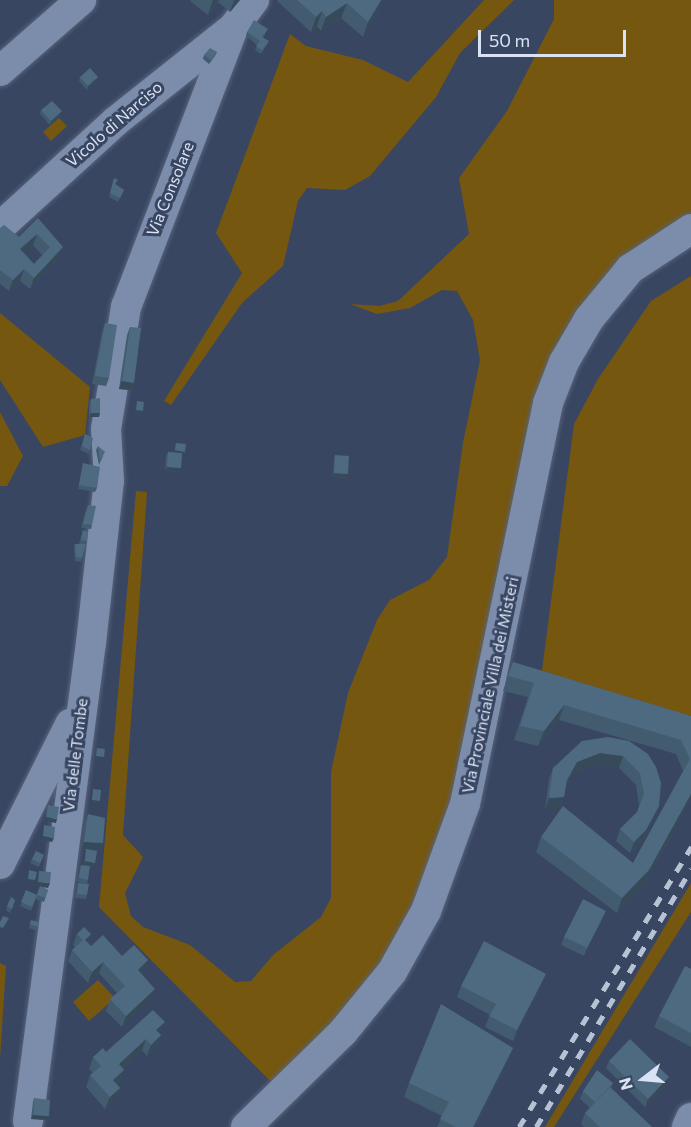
<!DOCTYPE html>
<html>
<head>
<meta charset="utf-8">
<style>
  body { margin:0 }
  #map { position:relative; width:691px; height:1127px; overflow:hidden; background:#384662; font-family:Commissioner,sans-serif }
  div>[style] { position:absolute }
  .green>* { inset:0; background:#76570f }
  .roads { filter:drop-shadow(0 0 2px #57637a) drop-shadow(0 0 2px #57637a) }
  .minor>* { height:30px; margin:-15px; padding:0 15px; transform-origin:15px; border-radius:15px; background:#7c8cab }
  .rail>* { height:4.5px; margin-top:-2.25px; transform-origin:0; background:repeating-linear-gradient(90deg,#b8c2d5 0 10px,transparent 0 20px) }
  .wall>* { inset:0; background:#425b6f }
  .shaded-wall>* { inset:0; background:#364a5a }
  .building>* { inset:0; background:#4d6a81 }
  span { translate:-50% -50%; white-space:nowrap; text-align:center; line-height:1.15; -webkit-text-stroke:6px #384662; paint-order:stroke }
  .street-label { font-size:16px; color:#dae3f4 }
  .north { position:absolute; left:613px; top:1049px; width:60px; height:60px; -webkit-text-stroke:4px #384662; paint-order:stroke; rotate:254deg; font-size:16px; font-weight:700; line-height:24px; text-align:center; color:#dae3f4 }
  .north::after { content:''; display:block; margin:auto; width:21px; height:27px; background:#dae3f4; clip-path:polygon(50% 0,100% 100%,50% 72%,0 100%) }
  .scale { position:absolute; left:478px; top:30px; width:148px; height:27px; box-sizing:border-box; border:3px solid #dae3f4; border-top:0; padding-left:8px; font-size:18px; line-height:21px; white-space:nowrap; color:#dae3f4; -webkit-text-stroke:4px #384662; paint-order:stroke }
</style>
</head>
<body>
<div id="map">
  <div class="green">
    <i style="clip-path:polygon(484px 0,514px 0,460px 53px,436px 97px,370px 176px,345px 190px,307px 188px,298px 201px,283px 266px,242px 303px,171px 405px,164px 401px,242px 273px,216px 233px,290px 34px,306px 46px,363px 60px,408px 82px)"></i>
    <i style="clip-path:polygon(554px 0,691px 0,691px 220px,584px 315px,453px 816px,388px 964px,277px 1088px,99px 907px,136px 491px,147px 492px,123px 835px,143px 857px,125px 893px,131px 916px,143px 927px,190px 945px,235px 982px,251px 981px,273px 955px,321px 917px,331px 898px,331px 772px,348px 693px,377px 620px,390px 600px,429px 580px,447px 557px,463px 443px,480px 360px,473px 320px,457px 291px,442px 290px,410px 308px,377px 314px,350px 304px,379px 306px,398px 301px,469px 234px,459px 178px,507px 111px,554px 19px)"></i>
    <i style="clip-path:polygon(59px 118px,67px 126px,51px 141px,43px 132px)"></i>
    <i style="clip-path:polygon(691px 276px,691px 733px,540px 686px,574px 424px,598px 379px,651px 301px)"></i>
    <i style="clip-path:polygon(0 313px,90px 387px,85px 435px,43px 447px,0 380px)"></i>
    <i style="clip-path:polygon(0 412px,23px 456px,7px 486px,0 486px)"></i>
    <i style="clip-path:polygon(691px 883px,691px 912px,554px 1127px,545px 1127px)"></i>
    <i style="clip-path:polygon(0 963px,6px 966px,0 1059px)"></i>
    <i style="clip-path:polygon(98px 980px,115px 998px,89px 1021px,73px 1002px)"></i>
  </div>
  <div class="roads">
    <div class="minor">
      <i style="left:0;top:71px;width:108px;rotate:-41.2deg"></i>
      <i style="left:0;top:227px;width:157px;rotate:-42.4deg"></i>
      <i style="left:116px;top:121px;width:149px;rotate:-38.5deg"></i>
      <i style="left:0;top:864px;width:157px;rotate:-63.4deg"></i>
      <i style="left:28px;top:1121px;width:482px;rotate:-82.5deg"></i>
      <i style="left:91px;top:643px;width:163px;rotate:-83.7deg"></i>
      <i style="left:109px;top:481px;width:52px;rotate:-93.3deg"></i>
      <i style="left:106px;top:429px;width:124px;rotate:-80.7deg"></i>
      <i style="left:126px;top:307px;width:299px;rotate:-69deg"></i>
      <i style="left:233px;top:28px;width:35px;rotate:-53deg"></i>
      <i style="left:246px;top:1127px;width:136px;rotate:-44.4deg"></i>
      <i style="left:343px;top:1032px;width:77px;rotate:-50.8deg"></i>
      <i style="left:392px;top:972px;width:70px;rotate:-60.9deg"></i>
      <i style="left:426px;top:911px;width:114px;rotate:-70deg"></i>
      <i style="left:465px;top:804px;width:409px;rotate:-78.3deg"></i>
      <i style="left:548px;top:403px;width:44px;rotate:-68.7deg"></i>
      <i style="left:564px;top:362px;width:50px;rotate:-59.8deg"></i>
      <i style="left:589px;top:319px;width:65px;rotate:-50.6deg"></i>
      <i style="left:630px;top:269px;width:73px;rotate:-33.3deg"></i>
      <i style="left:687px;top:1127px;width:10px;rotate:-66deg"></i>
    </div>
  </div>
  <div class="rail">
    <i style="left:519px;top:1127px;width:329px;rotate:-58.4deg"></i>
    <i style="left:536px;top:1127px;width:301px;rotate:-59deg"></i>
  </div>
  <div class="wall">
    <i style="clip-path:polygon(191px 0,240px 0,230px 12px,218px 2px,208px 15px,190px 1px)"></i>
    <i style="clip-path:polygon(278px 0,381px 0,377px 13px,363px 37px,341px 18px,321px 31px,317px 26px,311px 32px,277px 1px)"></i>
    <i style="clip-path:polygon(247px 32px,266px 33px,263px 38px,269px 41px,267px 45px,261px 54px,255px 50px,257px 45px,246px 36px)"></i>
    <i style="clip-path:polygon(217px 52px,215px 56px,209px 64px,203px 59px,204px 55px)"></i>
    <i style="clip-path:polygon(80px 77px,98px 77px,97px 81px,87px 90px,79px 81px)"></i>
    <i style="clip-path:polygon(41px 110px,60px 115px,50px 125px,40px 114px)"></i>
    <i style="clip-path:polygon(113px 182px,124px 190px,118px 202px,109px 197px)"></i>
    <i style="clip-path:polygon(evenodd,38px 218px,59px 258px,30px 289px,20px 281px,9px 291px,0 284px,0 228px,19px 237px,38px 218px,33px 245px,42px 255px,34px 264px,24px 253px,33px 245px)"></i>
    <i style="clip-path:polygon(105px 323px,109px 378px,106px 386px,92px 384px,102px 331px)"></i>
    <i style="clip-path:polygon(130px 327px,134px 383px,131px 390px,119px 389px,127px 335px)"></i>
    <i style="clip-path:polygon(91px 399px,99px 417px,89px 417px,89px 403px)"></i>
    <i style="clip-path:polygon(85px 434px,90px 450px,89px 454px,80px 450px)"></i>
    <i style="clip-path:polygon(176px 443px,185px 452px,184px 456px,182px 455px,181px 468px,179px 472px,165px 471px,166px 456px,168px 452px,174px 453px)"></i>
    <i style="clip-path:polygon(98px 446px,103px 456px,99px 465px,96px 450px)"></i>
    <i style="clip-path:polygon(335px 455px,347px 478px,333px 477px,334px 459px)"></i>
    <i style="clip-path:polygon(83px 463px,97px 488px,95px 492px,78px 489px)"></i>
    <i style="clip-path:polygon(86px 509px,92px 525px,91px 529px,81px 528px)"></i>
    <i style="clip-path:polygon(83px 530px,88px 532px,81px 562px,75px 561px,74px 548px,75px 544px,79px 544px)"></i>
    <i style="clip-path:polygon(513px 662px,691px 716px,691px 799px,644px 885px,617px 913px,536px 852px,541px 837px,633px 863px,683px 771px,676px 754px,559px 720px,538px 746px,514px 740px,528px 697px,503px 691px)"></i>
    <i style="clip-path:polygon(629px 741px,659px 806px,655px 817px,642px 842px,630px 853px,616px 841px,620px 829px,637px 813px,639px 806px,636px 785px,619px 768px,596px 765px,573px 774px,566px 786px,564px 797px,560px 809px,545px 809px,549px 779px,553px 768px)"></i>
    <i style="clip-path:polygon(88px 814px,103px 843px,100px 851px,97px 851px,94px 867px,84px 865px,86px 850px,82px 849px,85px 822px)"></i>
    <i style="clip-path:polygon(44px 855px,39px 867px,30px 863px,32px 859px)"></i>
    <i style="clip-path:polygon(81px 865px,88px 880px,87px 884px,77px 882px)"></i>
    <i style="clip-path:polygon(78px 883px,87px 895px,86px 899px,75px 898px)"></i>
    <i style="clip-path:polygon(40px 886px,48px 890px,44px 902px,35px 899px)"></i>
    <i style="clip-path:polygon(26px 890px,37px 895px,31px 911px,20px 906px)"></i>
    <i style="clip-path:polygon(15px 900px,10px 913px,6px 910px,7px 906px)"></i>
    <i style="clip-path:polygon(603px 919px,584px 956px,561px 945px,564px 937px)"></i>
    <i style="clip-path:polygon(31px 920px,38px 927px,37px 931px,29px 928px)"></i>
    <i style="clip-path:polygon(77px 934px,91px 934px,88px 943px,91px 946px,122px 956px,143px 972px,141px 974px,150px 1000px,122px 1027px,106px 1011px,110px 999px,117px 993px,99px 973px,88px 983px,68px 961px,72px 950px,75px 947px,73px 945px)"></i>
    <i style="clip-path:polygon(691px 969px,691px 1047px,654px 1027px,659px 1016px)"></i>
    <i style="clip-path:polygon(542px 985px,513px 1041px,485px 1027px,490px 1015px,457px 997px,461px 986px)"></i>
    <i style="clip-path:polygon(160px 1034px,161px 1035px,157px 1046px,147px 1056px,142px 1050px,123px 1068px,120px 1081px,117px 1084px,120px 1088px,116px 1099px,105px 1109px,86px 1087px,90px 1075px,93px 1073px,89px 1069px,93px 1057px)"></i>
    <i style="clip-path:polygon(513px 1048px,507px 1063px,475px 1127px,437px 1127px,442px 1116px,404px 1097px,409px 1083px)"></i>
    <i style="clip-path:polygon(609px 1061px,666px 1085px,645px 1107px,606px 1068px)"></i>
    <i style="clip-path:polygon(613px 1083px,611px 1088px,652px 1127px,584px 1127px,581px 1124px,585px 1113px,590px 1108px,580px 1099px,583px 1091px)"></i>
    <i style="clip-path:polygon(34px 1098px,49px 1116px,48px 1120px,31px 1119px,33px 1102px)"></i>
  </div>
  <div class="shaded-wall">
    <i style="clip-path:polygon(213px 0,219px 0,208px 15px)"></i>
    <i style="clip-path:polygon(234px 0,240px 0,230px 12px)"></i>
    <i style="clip-path:polygon(381px 0,377px 13px,363px 37px,368px 22px)"></i>
    <i style="clip-path:polygon(347px 3px,341px 18px,321px 31px,326px 17px)"></i>
    <i style="clip-path:polygon(322px 11px,317px 26px,311px 32px,316px 17px)"></i>
    <i style="clip-path:polygon(98px 77px,97px 81px,87px 90px,88px 86px)"></i>
    <i style="clip-path:polygon(62px 111px,60px 115px,50px 125px,51px 121px)"></i>
    <i style="clip-path:polygon(37px 234px,33px 245px,16px 261px,20px 249px)"></i>
    <i style="clip-path:polygon(63px 247px,59px 258px,30px 289px,34px 278px)"></i>
    <i style="clip-path:polygon(24px 269px,20px 281px,9px 291px,13px 280px)"></i>
    <i style="clip-path:polygon(122px 381px,134px 383px,131px 390px,119px 389px)"></i>
    <i style="clip-path:polygon(136px 410px,143px 411px,141px 415px,134px 414px)"></i>
    <i style="clip-path:polygon(91px 413px,100px 413px,99px 417px,89px 417px)"></i>
    <i style="clip-path:polygon(175px 450px,185px 452px,184px 456px,173px 455px)"></i>
    <i style="clip-path:polygon(167px 467px,181px 468px,179px 472px,165px 471px)"></i>
    <i style="clip-path:polygon(334px 473px,348px 474px,347px 478px,333px 477px)"></i>
    <i style="clip-path:polygon(564px 705px,559px 720px,538px 746px,544px 731px)"></i>
    <i style="clip-path:polygon(600px 753px,623px 756px,619px 768px,596px 765px,573px 774px,563px 791px,567px 780px,577px 762px)"></i>
    <i style="clip-path:polygon(96px 756px,104px 757px,102px 761px,95px 760px)"></i>
    <i style="clip-path:polygon(691px 794px,691px 799px,644px 885px,617px 913px,622px 898px)"></i>
    <i style="clip-path:polygon(564px 797px,560px 809px,545px 809px,549px 798px)"></i>
    <i style="clip-path:polygon(92px 800px,100px 801px,98px 805px,91px 804px)"></i>
    <i style="clip-path:polygon(659px 806px,655px 817px,642px 842px,630px 853px,634px 842px)"></i>
    <i style="clip-path:polygon(46px 817px,57px 819px,56px 823px,45px 821px)"></i>
    <i style="clip-path:polygon(43px 836px,54px 838px,52px 842px,42px 840px)"></i>
    <i style="clip-path:polygon(84px 842px,103px 843px,100px 851px,82px 849px)"></i>
    <i style="clip-path:polygon(85px 861px,95px 863px,94px 867px,84px 865px)"></i>
    <i style="clip-path:polygon(28px 879px,35px 880px,34px 884px,27px 883px)"></i>
    <i style="clip-path:polygon(38px 882px,50px 883px,48px 888px,36px 886px)"></i>
    <i style="clip-path:polygon(606px 911px,603px 919px,584px 956px,587px 948px)"></i>
    <i style="clip-path:polygon(91px 934px,87px 946px,85px 940px)"></i>
    <i style="clip-path:polygon(148px 960px,143px 972px,133px 981px,138px 970px)"></i>
    <i style="clip-path:polygon(103px 962px,99px 973px,88px 983px,92px 972px)"></i>
    <i style="clip-path:polygon(546px 974px,542px 985px,513px 1041px,517px 1030px)"></i>
    <i style="clip-path:polygon(155px 989px,150px 1000px,122px 1027px,126px 1016px)"></i>
    <i style="clip-path:polygon(165px 1022px,160px 1034px,156px 1030px)"></i>
    <i style="clip-path:polygon(161px 1035px,157px 1046px,147px 1056px,151px 1045px)"></i>
    <i style="clip-path:polygon(146px 1039px,142px 1050px,115px 1075px,119px 1064px)"></i>
    <i style="clip-path:polygon(513px 1048px,507px 1063px,475px 1127px,473px 1127px)"></i>
    <i style="clip-path:polygon(124px 1070px,120px 1081px,109px 1091px,113px 1080px)"></i>
    <i style="clip-path:polygon(669px 1077px,666px 1085px,645px 1107px,648px 1099px)"></i>
    <i style="clip-path:polygon(120px 1088px,116px 1099px,105px 1109px,110px 1097px)"></i>
    <i style="clip-path:polygon(33px 1115px,49px 1116px,48px 1120px,31px 1119px)"></i>
  </div>
  <div class="building">
    <i style="clip-path:polygon(297px 0,381px 0,368px 22px,347px 3px,326px 17px,322px 11px,316px 17px)"></i>
    <i style="clip-path:polygon(254px 20px,268px 29px,262px 37px,269px 41px,262px 50px,256px 46px,260px 41px,247px 32px)"></i>
    <i style="clip-path:polygon(210px 48px,217px 52px,211px 60px,204px 55px)"></i>
    <i style="clip-path:polygon(90px 68px,98px 77px,88px 86px,80px 77px)"></i>
    <i style="clip-path:polygon(52px 101px,62px 111px,51px 121px,41px 110px)"></i>
    <i style="clip-path:polygon(114px 178px,118px 180px,115px 184px,124px 190px,120px 198px,110px 193px)"></i>
    <i style="clip-path:polygon(evenodd,38px 218px,63px 247px,34px 278px,24px 269px,13px 280px,0 270px,0 228px,4px 225px,19px 237px,38px 218px,37px 234px,50px 247px,34px 264px,20px 249px,37px 234px)"></i>
    <i style="clip-path:polygon(105px 323px,117px 325px,109px 378px,95px 376px)"></i>
    <i style="clip-path:polygon(130px 327px,141px 328px,134px 383px,122px 381px)"></i>
    <i style="clip-path:polygon(100px 398px,100px 413px,91px 413px,91px 399px)"></i>
    <i style="clip-path:polygon(137px 401px,144px 402px,143px 411px,136px 410px)"></i>
    <i style="clip-path:polygon(85px 434px,93px 438px,90px 450px,82px 446px)"></i>
    <i style="clip-path:polygon(176px 443px,186px 444px,185px 452px,175px 450px)"></i>
    <i style="clip-path:polygon(98px 446px,105px 452px,100px 461px)"></i>
    <i style="clip-path:polygon(168px 452px,182px 453px,181px 468px,167px 467px)"></i>
    <i style="clip-path:polygon(335px 455px,349px 456px,348px 474px,334px 473px)"></i>
    <i style="clip-path:polygon(83px 463px,100px 467px,97px 488px,79px 485px)"></i>
    <i style="clip-path:polygon(88px 505px,96px 506px,92px 525px,83px 524px)"></i>
    <i style="clip-path:polygon(83px 530px,88px 532px,87px 541px,81px 540px)"></i>
    <i style="clip-path:polygon(75px 544px,86px 544px,82px 558px,76px 557px)"></i>
    <i style="clip-path:polygon(513px 662px,691px 716px,691px 794px,649px 870px,622px 898px,541px 837px,563px 806px,633px 863px,690px 759px,681px 740px,564px 705px,544px 731px,520px 726px,534px 683px,508px 676px)"></i>
    <i style="clip-path:polygon(608px 737px,629px 741px,648px 754px,656px 767px,661px 783px,659px 806px,646px 830px,634px 842px,620px 829px,637px 812px,644px 794px,640px 773px,623px 756px,600px 753px,577px 762px,567px 780px,564px 797px,549px 798px,553px 768px,582px 741px)"></i>
    <i style="clip-path:polygon(97px 748px,105px 749px,104px 757px,96px 756px)"></i>
    <i style="clip-path:polygon(93px 789px,101px 790px,100px 801px,92px 800px)"></i>
    <i style="clip-path:polygon(48px 805px,59px 807px,57px 819px,46px 817px)"></i>
    <i style="clip-path:polygon(88px 814px,105px 818px,103px 843px,84px 842px)"></i>
    <i style="clip-path:polygon(44px 825px,55px 827px,54px 838px,43px 836px)"></i>
    <i style="clip-path:polygon(86px 849px,97px 851px,95px 863px,85px 861px)"></i>
    <i style="clip-path:polygon(36px 851px,44px 855px,40px 863px,32px 859px)"></i>
    <i style="clip-path:polygon(81px 865px,90px 866px,88px 880px,79px 878px)"></i>
    <i style="clip-path:polygon(29px 870px,37px 872px,35px 880px,28px 879px)"></i>
    <i style="clip-path:polygon(39px 871px,51px 872px,50px 883px,38px 882px)"></i>
    <i style="clip-path:polygon(78px 883px,89px 884px,87px 895px,77px 894px)"></i>
    <i style="clip-path:polygon(40px 886px,48px 890px,45px 898px,37px 895px)"></i>
    <i style="clip-path:polygon(26px 890px,37px 895px,32px 907px,21px 902px)"></i>
    <i style="clip-path:polygon(11px 897px,15px 900px,12px 909px,7px 906px)"></i>
    <i style="clip-path:polygon(583px 899px,606px 911px,587px 948px,564px 937px)"></i>
    <i style="clip-path:polygon(3px 916px,9px 918px,3px 928px,0 927px,0 922px)"></i>
    <i style="clip-path:polygon(31px 920px,39px 922px,38px 927px,30px 924px)"></i>
    <i style="clip-path:polygon(84px 927px,91px 934px,85px 940px,91px 946px,103px 935px,122px 956px,134px 945px,148px 960px,138px 970px,155px 989px,126px 1016px,110px 999px,125px 986px,103px 962px,92px 972px,72px 950px,83px 940px,77px 934px)"></i>
    <i style="clip-path:polygon(484px 941px,546px 974px,517px 1030px,489px 1016px,496px 1004px,461px 986px)"></i>
    <i style="clip-path:polygon(685px 966px,691px 969px,691px 1033px,659px 1016px)"></i>
    <i style="clip-path:polygon(441px 1004px,513px 1048px,473px 1127px,456px 1127px,440px 1119px,449px 1102px,409px 1083px)"></i>
    <i style="clip-path:polygon(153px 1010px,165px 1022px,156px 1030px,161px 1035px,151px 1045px,146px 1039px,119px 1064px,124px 1070px,113px 1080px,120px 1088px,110px 1097px,90px 1075px,101px 1066px,93px 1057px,103px 1048px,106px 1052px)"></i>
    <i style="clip-path:polygon(630px 1039px,669px 1077px,648px 1099px,609px 1061px)"></i>
    <i style="clip-path:polygon(597px 1070px,613px 1083px,595px 1102px,583px 1091px)"></i>
    <i style="clip-path:polygon(610px 1087px,652px 1127px,600px 1127px,585px 1113px)"></i>
    <i style="clip-path:polygon(34px 1098px,50px 1100px,49px 1116px,33px 1115px)"></i>
  </div>
  <div class="street-label">
    <span style="left:114px;top:124px;rotate:-41deg">Vicolo di Narciso</span>
    <span style="left:170px;top:189px;rotate:-68deg">Via Consolare</span>
    <span style="left:490px;top:685px;rotate:-78deg">Via Provinciale Villa dei Misteri</span>
    <span style="left:75px;top:755px;rotate:-83deg">Via delle Tombe</span>
  </div>
  <div class="north">N</div>
  <div class="scale">50 m</div>
</div>
</body>
</html>
